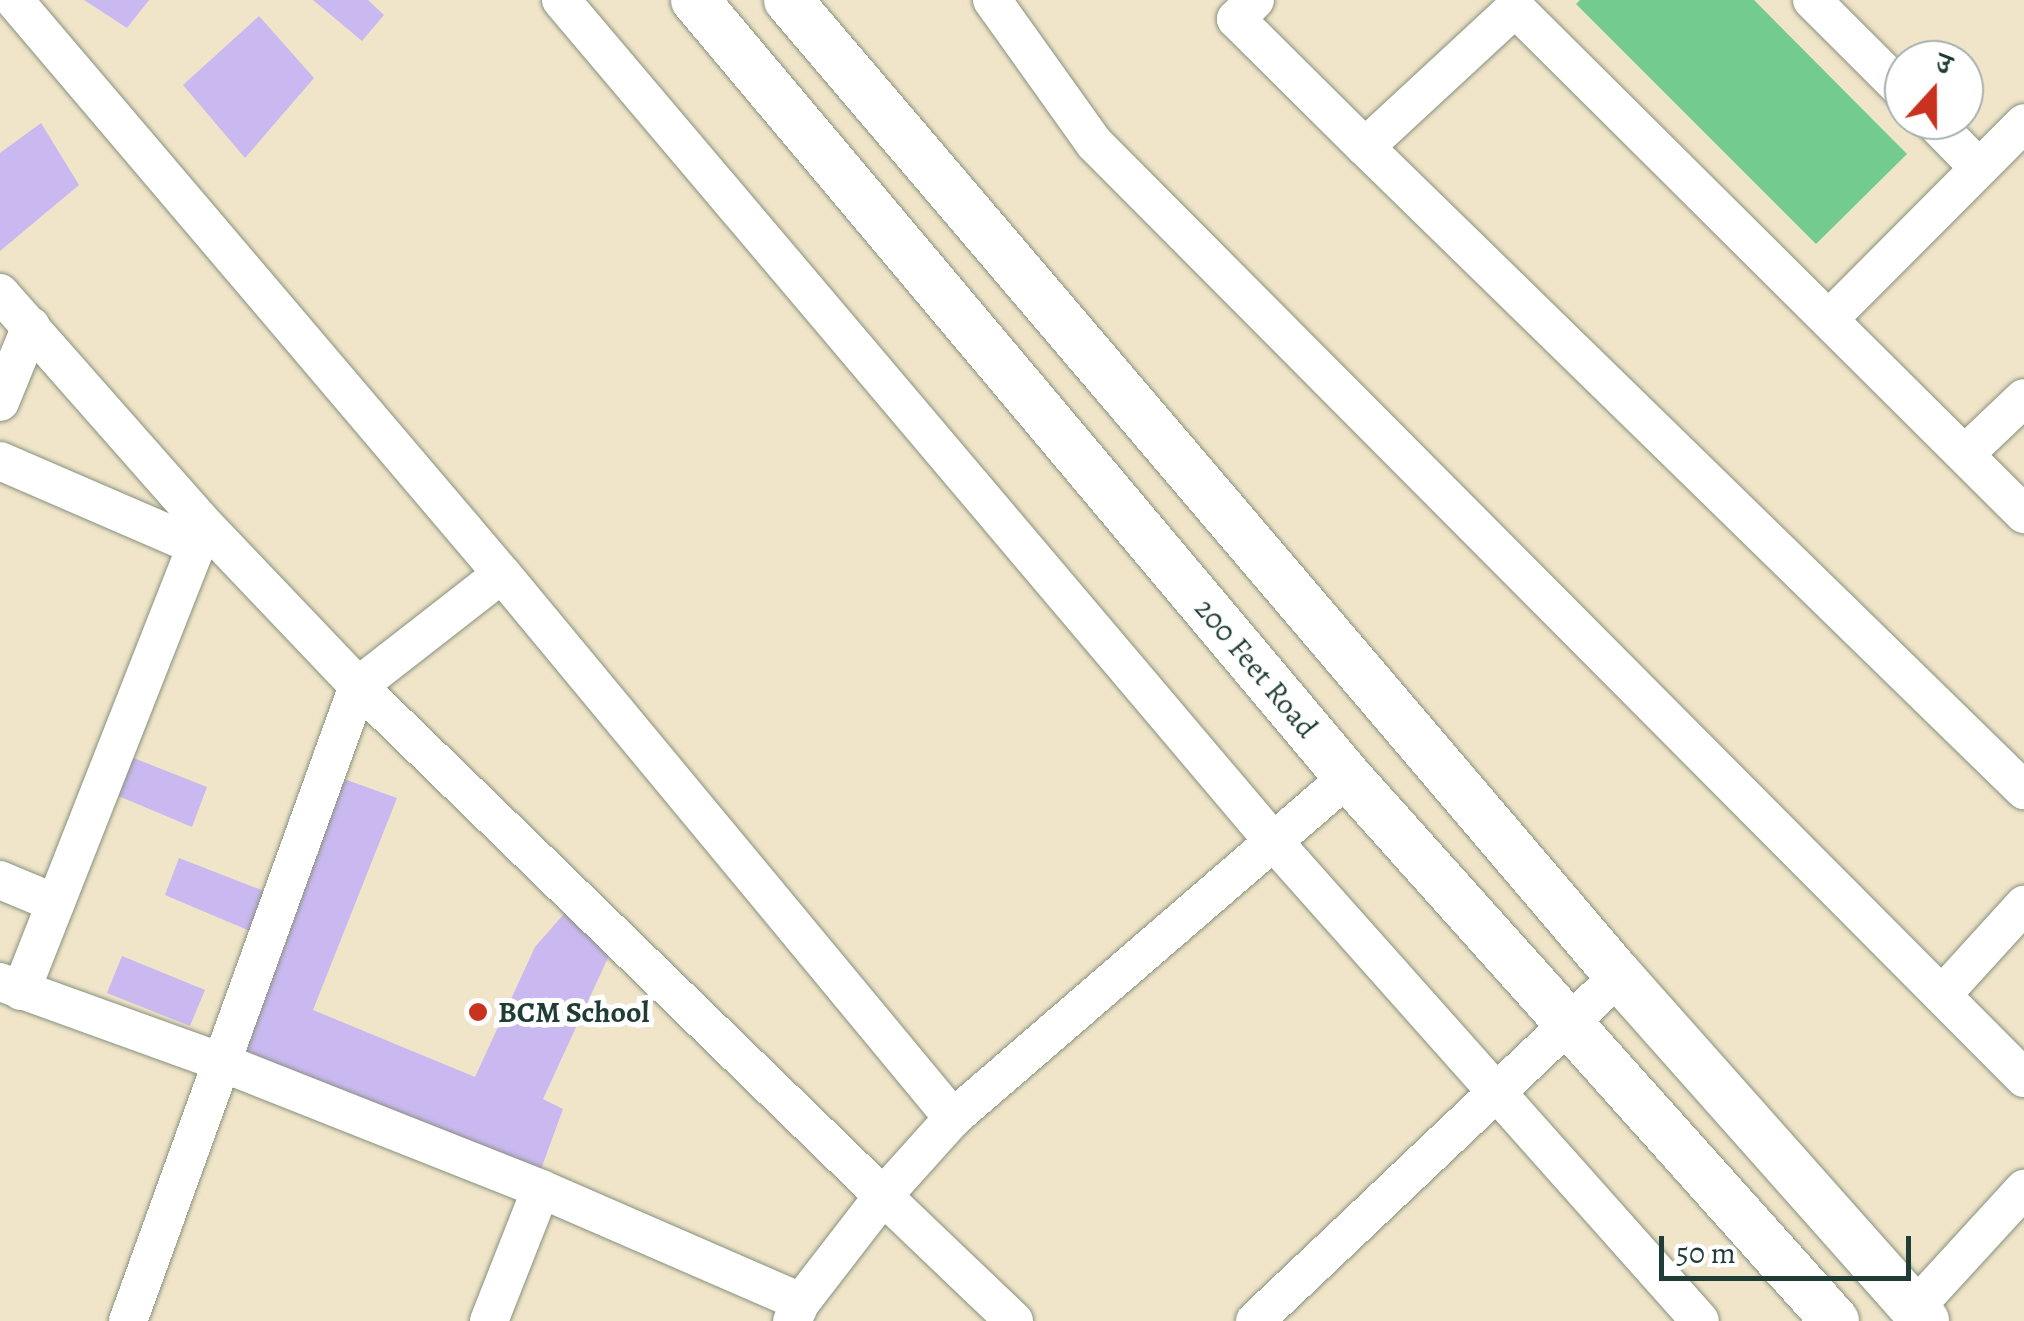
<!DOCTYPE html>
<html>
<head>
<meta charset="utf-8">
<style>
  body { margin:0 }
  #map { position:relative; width:2024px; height:1321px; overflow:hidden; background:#f0e5c9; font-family:Alegreya,"Noto Serif Devanagari",serif }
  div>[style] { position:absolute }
  .green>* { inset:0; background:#73cb90 }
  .building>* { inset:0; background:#cab8f0 }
  .roads { filter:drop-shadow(0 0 2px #88917e) drop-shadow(0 0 2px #88917e) }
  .minor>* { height:38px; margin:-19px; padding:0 19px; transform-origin:19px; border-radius:19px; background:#fff }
  .tertiary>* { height:48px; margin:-24px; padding:0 24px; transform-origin:24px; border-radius:24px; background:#fff }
  .dots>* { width:28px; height:28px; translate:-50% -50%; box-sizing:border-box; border:5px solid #fff; border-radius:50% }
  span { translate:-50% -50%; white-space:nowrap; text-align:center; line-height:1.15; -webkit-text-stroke:10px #fff; paint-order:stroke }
  .street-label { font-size:30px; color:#1f3d34 }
  .poi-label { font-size:30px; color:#1f3d34; font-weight:700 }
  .left { translate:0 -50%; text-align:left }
  .north { position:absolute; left:1884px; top:40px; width:100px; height:100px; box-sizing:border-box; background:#fff; border:2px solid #a5b1ae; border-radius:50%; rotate:21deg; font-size:28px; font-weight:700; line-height:40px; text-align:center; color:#1f3d34 }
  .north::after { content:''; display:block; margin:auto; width:35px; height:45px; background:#c8321e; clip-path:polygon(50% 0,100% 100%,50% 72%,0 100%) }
  .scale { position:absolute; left:1659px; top:1236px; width:252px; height:45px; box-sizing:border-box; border:5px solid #1f3d34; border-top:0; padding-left:12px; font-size:30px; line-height:35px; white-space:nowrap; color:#1f3d34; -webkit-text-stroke:8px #fff; paint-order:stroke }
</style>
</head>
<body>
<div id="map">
  <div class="green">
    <i style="clip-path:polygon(1580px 0,1754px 0,1907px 154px,1816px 244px,1576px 4px)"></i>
  </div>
  <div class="building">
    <i style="clip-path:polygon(84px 0,149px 0,127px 28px)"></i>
    <i style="clip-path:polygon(313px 0,368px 0,384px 15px,362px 41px)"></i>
    <i style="clip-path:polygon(259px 16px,314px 78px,245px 158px,183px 85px)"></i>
    <i style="clip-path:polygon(41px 123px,79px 185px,0 251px,0 153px)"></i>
    <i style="clip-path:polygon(131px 757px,207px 787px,192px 827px,116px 795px)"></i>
    <i style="clip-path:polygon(344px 779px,397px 798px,313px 1010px,475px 1077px,535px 947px,570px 907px,612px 949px,543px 1099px,563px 1109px,540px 1172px,231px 1050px)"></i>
    <i style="clip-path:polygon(179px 858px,264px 891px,250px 931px,165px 895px)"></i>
    <i style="clip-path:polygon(122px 956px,205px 990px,190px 1026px,107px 993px)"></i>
  </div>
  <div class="roads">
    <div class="minor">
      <i style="left:14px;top:0;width:753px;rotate:49.63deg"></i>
      <i style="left:502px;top:574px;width:707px;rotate:50.34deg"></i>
      <i style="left:561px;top:0;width:1102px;rotate:49.75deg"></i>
      <i style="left:1273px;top:841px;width:642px;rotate:48.34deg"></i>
      <i style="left:992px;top:0;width:176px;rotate:54.5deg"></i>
      <i style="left:1094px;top:143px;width:1319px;rotate:45.15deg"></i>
      <i style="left:1255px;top:0;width:27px;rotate:135deg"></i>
      <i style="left:1236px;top:19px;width:182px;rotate:44.8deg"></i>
      <i style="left:1365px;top:147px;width:205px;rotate:-42.8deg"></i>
      <i style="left:1515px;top:8px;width:718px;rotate:44.83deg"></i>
      <i style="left:1812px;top:0;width:130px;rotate:45deg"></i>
      <i style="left:1932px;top:120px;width:67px;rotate:45.6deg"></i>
      <i style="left:1365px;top:147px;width:921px;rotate:44.3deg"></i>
      <i style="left:0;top:293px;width:304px;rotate:48.6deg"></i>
      <i style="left:201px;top:521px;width:228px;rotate:46.4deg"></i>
      <i style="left:358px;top:686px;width:732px;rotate:44.17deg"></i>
      <i style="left:883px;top:1196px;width:134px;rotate:127.7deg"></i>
      <i style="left:801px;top:1302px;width:21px;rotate:115deg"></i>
      <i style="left:1830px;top:318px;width:275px;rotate:-45.1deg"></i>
      <i style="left:0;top:402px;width:82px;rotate:-67.8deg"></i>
      <i style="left:1965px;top:454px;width:81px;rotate:-43.5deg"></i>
      <i style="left:0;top:461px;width:214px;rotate:23.4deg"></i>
      <i style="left:0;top:880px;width:60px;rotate:22.7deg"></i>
      <i style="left:0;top:982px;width:232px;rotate:19.9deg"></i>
      <i style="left:218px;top:1061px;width:347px;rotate:21.6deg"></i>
      <i style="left:541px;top:1189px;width:283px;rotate:23.5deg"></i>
      <i style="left:21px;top:991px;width:478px;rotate:-68.5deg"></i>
      <i style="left:196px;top:546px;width:25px;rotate:-79deg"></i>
      <i style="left:1942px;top:995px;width:122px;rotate:-47.7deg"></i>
      <i style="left:1914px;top:1309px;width:163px;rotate:-47.5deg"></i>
      <i style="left:128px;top:1321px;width:675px;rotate:-70.09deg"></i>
      <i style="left:358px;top:686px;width:182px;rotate:-37.9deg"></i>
      <i style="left:489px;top:1321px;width:142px;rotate:-68.5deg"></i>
      <i style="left:1014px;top:1321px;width:181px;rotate:-136.3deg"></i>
      <i style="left:883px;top:1196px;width:105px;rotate:-48.1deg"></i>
      <i style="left:953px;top:1118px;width:522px;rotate:-40.8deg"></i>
      <i style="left:1255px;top:1321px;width:502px;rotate:-43.46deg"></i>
    </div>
    <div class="tertiary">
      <i style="left:695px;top:0;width:1015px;rotate:49.96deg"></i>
      <i style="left:1348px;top:777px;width:730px;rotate:48.16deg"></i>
      <i style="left:788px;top:0;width:1282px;rotate:49.59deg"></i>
      <i style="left:1619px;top:976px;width:461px;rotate:48.4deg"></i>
    </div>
  </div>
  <div class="dots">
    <i style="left:478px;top:1012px;background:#c8321e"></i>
  </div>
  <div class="street-label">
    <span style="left:1256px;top:668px;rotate:50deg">200 Feet Road</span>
  </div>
  <div class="poi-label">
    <span class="left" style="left:498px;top:1012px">BCM School</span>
  </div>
  <div class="north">उ</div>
  <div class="scale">50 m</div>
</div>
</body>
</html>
